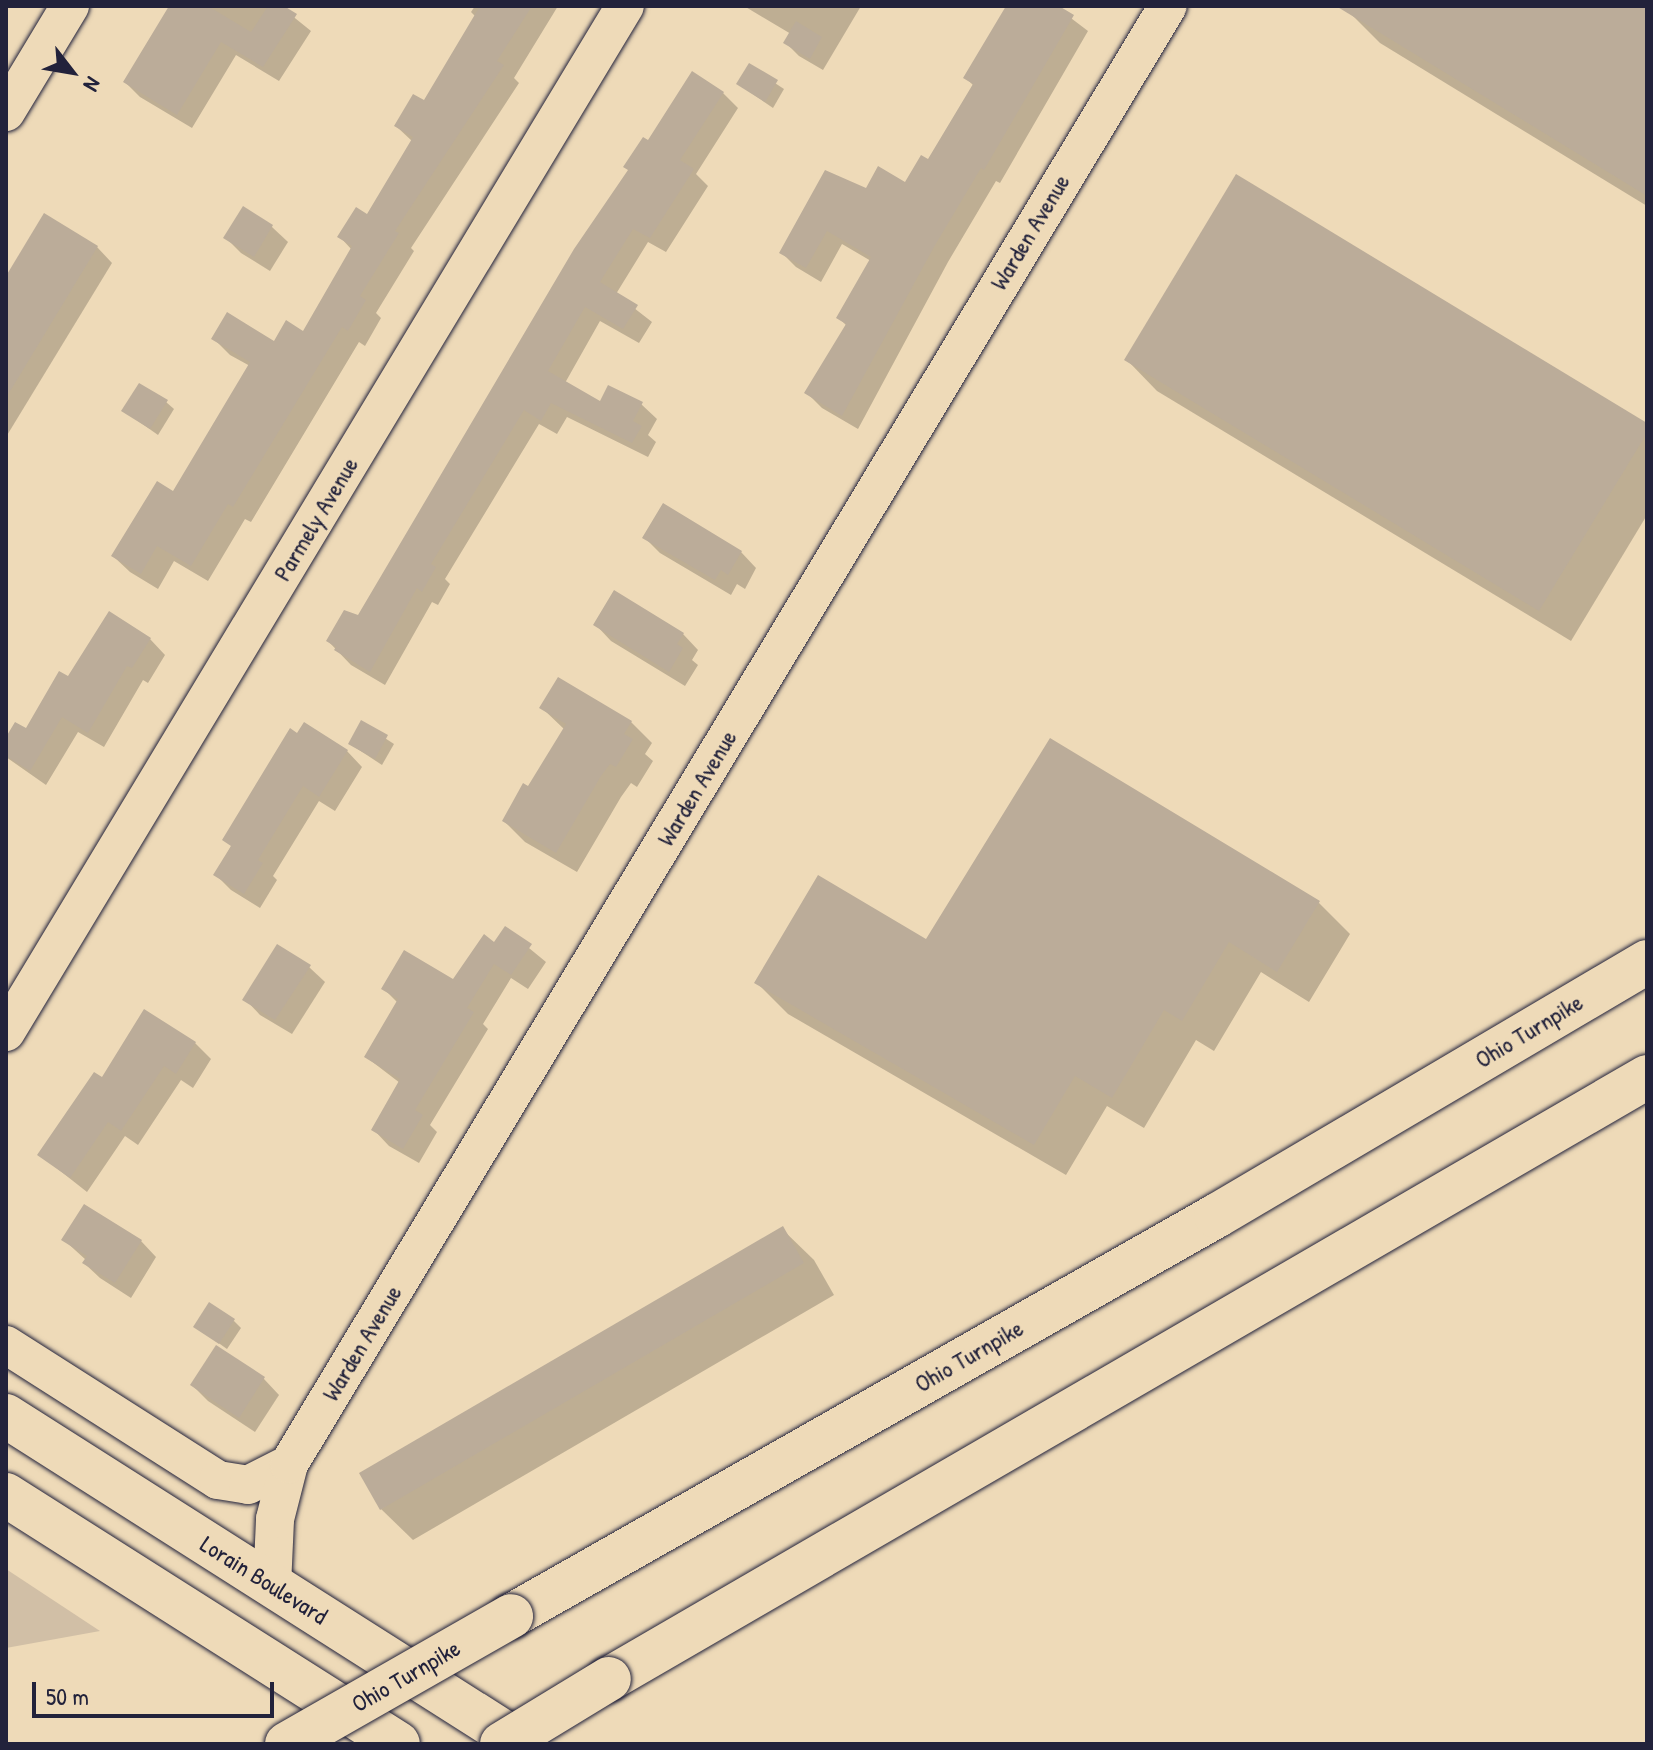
<!DOCTYPE html>
<html>
<head>
<meta charset="utf-8">
<style>
  body { margin:0 }
  #map { position:relative; width:1653px; height:1750px; overflow:hidden; background:#eedab8; font-family:"Patrick Hand",sans-serif }
  div>[style] { position:absolute }
  .green>* { inset:0; background:#d1bfa6 }
  .shadow>* { inset:0; background:#0003 }
  .building>* { inset:0; background:#bbac99 }
  .roads { filter:drop-shadow(0 0 2px #22223b) drop-shadow(0 0 2px #22223b) }
  .minor>* { height:38px; margin:-19px; padding:0 19px; transform-origin:19px; border-radius:19px; background:#eedab8 }
  .trunk>* { height:44px; margin:-22px; padding:0 22px; transform-origin:22px; border-radius:22px; background:#eedab8 }
  .motorway>* { height:44px; margin:-22px; padding:0 22px; transform-origin:22px; border-radius:22px; background:#eedab8 }
  .bridges { filter:drop-shadow(0 0 2px #22223b) drop-shadow(0 0 2px #22223b) }
  .motorway-bridge>* { height:44px; margin:-22px; padding:0 22px; transform-origin:22px; border-radius:22px; background:#eedab8 }
  span { translate:-50% -50%; white-space:nowrap; text-align:center; line-height:1.15; -webkit-text-stroke:6px #eedab8; paint-order:stroke }
  .street-label { font-size:24px; color:#22223b }
  .frame { position:absolute; inset:0; border:8px solid #22223b; pointer-events:none }
  .north { position:absolute; left:32px; top:32px; width:80px; height:80px; -webkit-text-stroke:6px #eedab8; paint-order:stroke; rotate:121deg; font-size:22px; font-weight:700; line-height:32px; text-align:center; color:#22223b }
  .north::after { content:''; display:block; margin:auto; width:28px; height:36px; background:#22223b; clip-path:polygon(50% 0,100% 100%,50% 72%,0 100%) }
  .scale { position:absolute; left:32px; top:1682px; width:242px; height:36px; box-sizing:border-box; border:4px solid #22223b; border-top:0; padding-left:10px; font-size:24px; line-height:28px; white-space:nowrap; color:#22223b; -webkit-text-stroke:6px #eedab8; paint-order:stroke }
</style>
</head>
<body>
<div id="map">
  <div class="green">
    <i style="clip-path:polygon(6px 1569px,100px 1631px,6px 1648px)"></i>
  </div>
  <div class="shadow">
    <i style="clip-path:polygon(171px 6px,280px 6px,311px 31px,279px 81px,236px 55px,192px 128px,140px 97px,125px 82px)"></i>
    <i style="clip-path:polygon(475px 6px,558px 6px,514px 78px,519px 83px,411px 248px,414px 251px,376px 313px,381px 318px,365px 346px,359px 342px,251px 522px,245px 519px,208px 581px,174px 561px,158px 589px,130px 572px,113px 556px,173px 494px,250px 366px,230px 355px,214px 339px,275px 343px,304px 333px,352px 250px,340px 237px,368px 217px,413px 142px,396px 126px,424px 103px,476px 17px,471px 12px)"></i>
    <i style="clip-path:polygon(744px 6px,861px 6px,823px 70px,799px 56px,786px 43px,791px 34px)"></i>
    <i style="clip-path:polygon(1009px 6px,1055px 6px,1088px 31px,1000px 183px,996px 181px,948px 262px,858px 429px,822px 408px,807px 393px,847px 326px,838px 317px,871px 261px,842px 244px,821px 282px,796px 267px,781px 252px,866px 191px,906px 184px,929px 162px,974px 86px,965px 77px)"></i>
    <i style="clip-path:polygon(1352px 6px,1647px 6px,1647px 206px,1380px 43px,1349px 12px)"></i>
    <i style="clip-path:polygon(749px 66px,784px 89px,773px 108px,738px 84px)"></i>
    <i style="clip-path:polygon(723px 93px,738px 108px,696px 174px,708px 186px,666px 252px,648px 242px,616px 294px,652px 322px,639px 343px,600px 321px,565px 383px,601px 404px,641px 404px,657px 419px,648px 435px,656px 442px,648px 457px,567px 417px,557px 434px,539px 424px,445px 579px,450px 584px,438px 605px,432px 602px,385px 685px,351px 665px,328px 641px,359px 618px,648px 143px)"></i>
    <i style="clip-path:polygon(243px 209px,272px 227px,288px 242px,270px 271px,241px 253px,226px 238px)"></i>
    <i style="clip-path:polygon(97px 247px,112px 263px,6px 437px,6px 281px)"></i>
    <i style="clip-path:polygon(1126px 359px,1647px 425px,1647px 515px,1571px 641px,1157px 391px)"></i>
    <i style="clip-path:polygon(166px 402px,174px 409px,158px 435px,124px 411px)"></i>
    <i style="clip-path:polygon(645px 538px,741px 552px,756px 568px,745px 589px,737px 584px,731px 595px,660px 553px)"></i>
    <i style="clip-path:polygon(596px 625px,683px 634px,698px 650px,692px 660px,698px 665px,685px 686px,611px 641px)"></i>
    <i style="clip-path:polygon(150px 639px,165px 655px,148px 683px,143px 680px,104px 747px,78px 732px,46px 785px,6px 757px,6px 741px,26px 730px,69px 679px)"></i>
    <i style="clip-path:polygon(542px 708px,631px 722px,652px 743px,645px 754px,653px 761px,637px 787px,631px 783px,621px 797px,577px 872px,525px 842px,504px 821px,529px 789px,565px 730px)"></i>
    <i style="clip-path:polygon(362px 723px,394px 744px,382px 765px,350px 744px)"></i>
    <i style="clip-path:polygon(291px 731px,347px 751px,362px 767px,335px 811px,319px 801px,273px 876px,277px 880px,260px 908px,231px 890px,216px 875px)"></i>
    <i style="clip-path:polygon(1319px 903px,1350px 934px,1309px 1002px,1261px 972px,1214px 1051px,1196px 1040px,1144px 1128px,1107px 1106px,1066px 1175px,788px 1014px,757px 983px)"></i>
    <i style="clip-path:polygon(506px 929px,546px 962px,528px 989px,511px 978px,483px 1024px,488px 1029px,430px 1125px,437px 1132px,419px 1163px,389px 1146px,374px 1130px,400px 1083px,366px 1057px,398px 1003px,384px 989px,453px 982px,495px 944px)"></i>
    <i style="clip-path:polygon(309px 967px,325px 982px,292px 1034px,260px 1015px,245px 999px)"></i>
    <i style="clip-path:polygon(195px 1043px,211px 1059px,193px 1088px,181px 1080px,138px 1145px,125px 1136px,87px 1192px,40px 1155px,103px 1080px)"></i>
    <i style="clip-path:polygon(782px 1229px,814px 1260px,834px 1295px,413px 1540px,381px 1509px)"></i>
    <i style="clip-path:polygon(64px 1240px,141px 1241px,156px 1257px,131px 1298px,100px 1278px,84px 1263px,86px 1260px)"></i>
    <i style="clip-path:polygon(234px 1321px,241px 1328px,227px 1349px,196px 1327px)"></i>
    <i style="clip-path:polygon(216px 1348px,264px 1379px,279px 1395px,255px 1432px,208px 1401px,192px 1385px)"></i>
  </div>
  <div class="building">
    <i style="clip-path:polygon(169px 6px,208px 6px,251px 32px,268px 6px,284px 6px,297px 14px,263px 67px,221px 42px,177px 115px,123px 82px)"></i>
    <i style="clip-path:polygon(480px 6px,532px 6px,497px 61px,504px 65px,395px 231px,399px 233px,360px 296px,366px 300px,348px 331px,342px 327px,233px 507px,228px 504px,191px 566px,157px 546px,141px 574px,111px 556px,157px 481px,173px 491px,250px 362px,211px 339px,227px 312px,274px 341px,286px 320px,303px 331px,352px 246px,337px 237px,356px 207px,367px 214px,413px 137px,394px 126px,413px 94px,424px 100px)"></i>
    <i style="clip-path:polygon(1006px 6px,1059px 6px,1074px 15px,984px 170px,981px 168px,934px 247px,842px 416px,804px 393px,846px 324px,836px 318px,871px 257px,827px 231px,806px 268px,779px 253px,825px 170px,866px 188px,878px 166px,905px 182px,921px 155px,928px 159px,973px 84px,963px 78px)"></i>
    <i style="clip-path:polygon(1336px 6px,1647px 6px,1647px 196px)"></i>
    <i style="clip-path:polygon(796px 21px,822px 37px,810px 59px,783px 43px)"></i>
    <i style="clip-path:polygon(749px 63px,778px 80px,765px 102px,736px 84px)"></i>
    <i style="clip-path:polygon(692px 71px,724px 92px,680px 160px,694px 169px,650px 238px,633px 229px,600px 282px,638px 305px,623px 329px,585px 307px,548px 371px,600px 401px,608px 385px,643px 402px,633px 421px,642px 426px,632px 443px,551px 403px,541px 421px,524px 410px,431px 564px,436px 567px,422px 592px,417px 588px,370px 672px,334px 650px,336px 647px,326px 641px,344px 610px,358px 615px,574px 249px,628px 170px,623px 167px,643px 137px,648px 140px)"></i>
    <i style="clip-path:polygon(1236px 174px,1647px 423px,1647px 433px,1539px 611px,1124px 360px)"></i>
    <i style="clip-path:polygon(243px 206px,273px 225px,254px 257px,223px 238px)"></i>
    <i style="clip-path:polygon(44px 213px,98px 246px,6px 398px,6px 276px)"></i>
    <i style="clip-path:polygon(139px 383px,168px 400px,150px 429px,121px 411px)"></i>
    <i style="clip-path:polygon(663px 503px,742px 551px,728px 575px,721px 570px,715px 580px,642px 538px)"></i>
    <i style="clip-path:polygon(614px 590px,684px 633px,677px 644px,683px 648px,669px 672px,593px 625px)"></i>
    <i style="clip-path:polygon(109px 611px,151px 638px,132px 668px,127px 666px,88px 733px,62px 717px,30px 771px,6px 756px,6px 737px,15px 722px,26px 728px,59px 671px,68px 676px)"></i>
    <i style="clip-path:polygon(558px 677px,632px 721px,624px 734px,633px 739px,616px 767px,610px 764px,601px 776px,556px 853px,502px 821px,523px 783px,528px 786px,566px 724px,539px 708px)"></i>
    <i style="clip-path:polygon(361px 720px,388px 735px,375px 759px,348px 744px)"></i>
    <i style="clip-path:polygon(304px 722px,348px 750px,319px 797px,303px 786px,258px 860px,263px 863px,244px 894px,213px 875px,231px 846px,222px 840px,290px 728px,297px 733px)"></i>
    <i style="clip-path:polygon(1050px 738px,1320px 901px,1277px 972px,1229px 942px,1182px 1021px,1164px 1010px,1112px 1098px,1075px 1076px,1034px 1145px,754px 983px,818px 875px,926px 939px)"></i>
    <i style="clip-path:polygon(505px 926px,532px 944px,511px 975px,494px 964px,467px 1008px,474px 1012px,415px 1110px,423px 1115px,403px 1149px,371px 1130px,400px 1079px,364px 1057px,398px 999px,381px 989px,404px 950px,453px 979px,484px 934px,494px 942px)"></i>
    <i style="clip-path:polygon(277px 944px,311px 965px,275px 1020px,242px 1000px)"></i>
    <i style="clip-path:polygon(144px 1009px,196px 1042px,176px 1074px,164px 1066px,121px 1131px,108px 1122px,70px 1178px,37px 1155px,94px 1072px,102px 1077px)"></i>
    <i style="clip-path:polygon(84px 1204px,142px 1240px,115px 1283px,82px 1263px,87px 1256px,61px 1240px)"></i>
    <i style="clip-path:polygon(783px 1226px,804px 1263px,380px 1510px,359px 1473px)"></i>
    <i style="clip-path:polygon(209px 1302px,235px 1319px,219px 1344px,193px 1327px)"></i>
    <i style="clip-path:polygon(216px 1345px,265px 1377px,239px 1418px,190px 1385px)"></i>
  </div>
  <div class="roads">
    <div class="minor">
      <i style="left:6px;top:112px;width:124px;rotate:-58.9deg"></i>
      <i style="left:6px;top:1032px;width:1198px;rotate:-58.9deg"></i>
      <i style="left:6px;top:1345px;width:251px;rotate:32.5deg"></i>
      <i style="left:218px;top:1480px;width:30px;rotate:9deg"></i>
      <i style="left:248px;top:1485px;width:46px;rotate:-27.1deg"></i>
      <i style="left:272px;top:1586px;width:67px;rotate:-87.4deg"></i>
      <i style="left:275px;top:1519px;width:57px;rotate:-75.7deg"></i>
      <i style="left:289px;top:1464px;width:1702px;rotate:-58.92deg"></i>
    </div>
    <div class="trunk">
      <i style="left:6px;top:1416px;width:611px;rotate:32.44deg"></i>
      <i style="left:6px;top:1495px;width:464px;rotate:32.4deg"></i>
    </div>
    <div class="motorway">
      <i style="left:511px;top:1616px;width:811px;rotate:-29.57deg"></i>
      <i style="left:1216px;top:1216px;width:500px;rotate:-30.51deg"></i>
      <i style="left:609px;top:1679px;width:1200px;rotate:-30.11deg"></i>
    </div>
  </div>
  <div class="bridges">
    <div class="motorway-bridge">
      <i style="left:287px;top:1744px;width:258px;rotate:-29.7deg"></i>
      <i style="left:502px;top:1744px;width:125px;rotate:-31.3deg"></i>
    </div>
  </div>
  <div class="street-label">
    <span style="left:1030px;top:232px;rotate:-59deg">Warden Avenue</span>
    <span style="left:316px;top:519px;rotate:-59deg">Parmely Avenue</span>
    <span style="left:697px;top:788px;rotate:-59deg">Warden Avenue</span>
    <span style="left:1529px;top:1031px;rotate:-31deg">Ohio Turnpike</span>
    <span style="left:362px;top:1343px;rotate:-59deg">Warden Avenue</span>
    <span style="left:969px;top:1356px;rotate:-30deg">Ohio Turnpike</span>
    <span style="left:264px;top:1580px;rotate:32deg">Lorain Boulevard</span>
    <span style="left:406px;top:1676px;rotate:-30deg">Ohio Turnpike</span>
  </div>
  <div class="frame"></div>
  <div class="north">N</div>
  <div class="scale">50 m</div>
</div>
</body>
</html>
